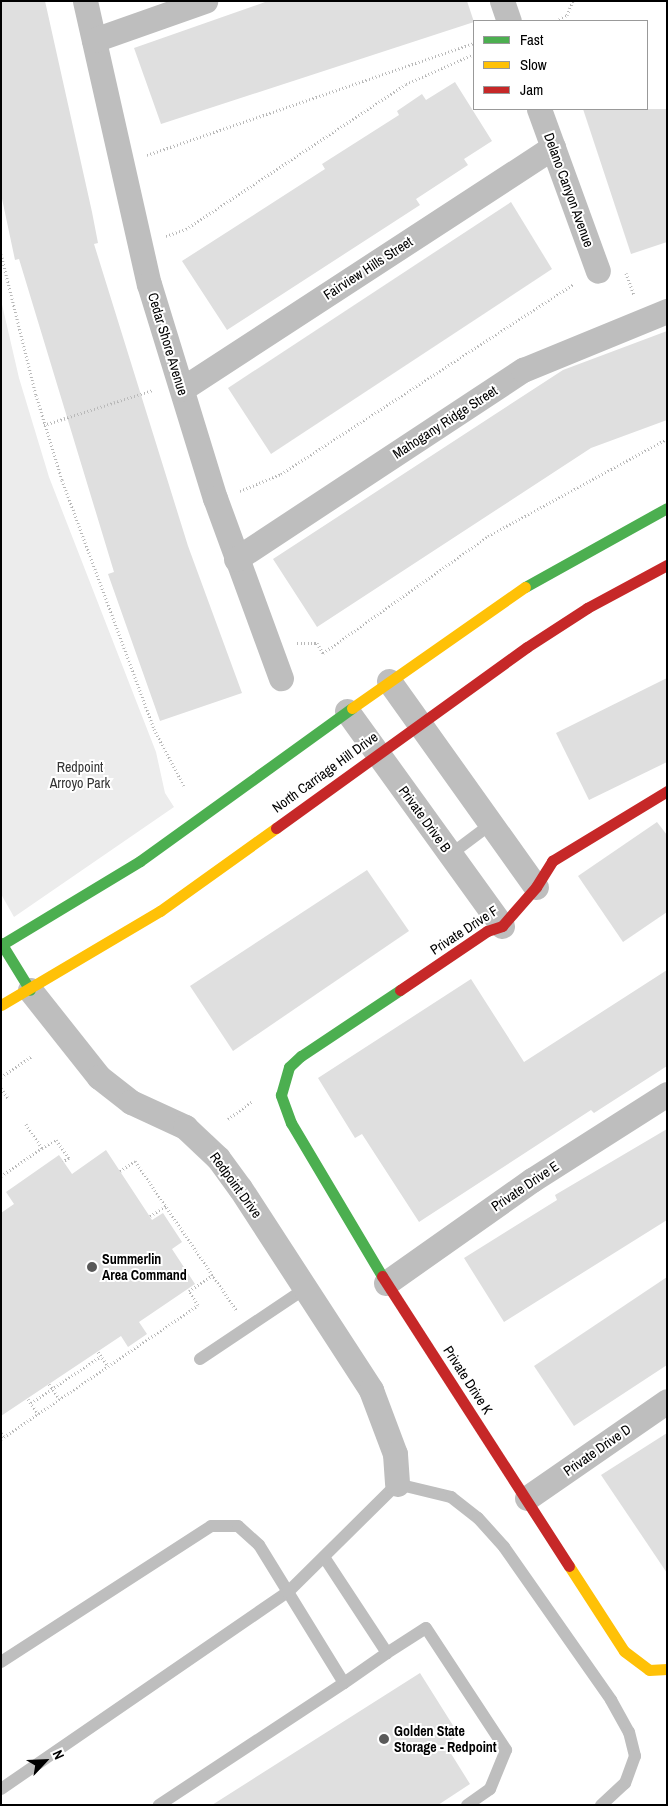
<!DOCTYPE html>
<html>
<head>
<meta charset="utf-8">
<style>
  body { margin:0 }
  #map { position:relative; width:668px; height:1806px; overflow:hidden; background:#fff; font-family:"Archivo Narrow",sans-serif }
  div>[style] { position:absolute }
  .green>* { inset:0; background:#ececec }
  .building>* { inset:0; background:#dfdfdf }
  .path>* { height:3px; margin-top:-1.5px; transform-origin:0; background:repeating-linear-gradient(90deg,#b9b9b9 0 1px,transparent 0 3.5px) }
  .lane>* { height:12px; margin:-6px; padding:0 6px; transform-origin:6px; border-radius:6px; background:#bebebe }
  .street>* { height:25px; margin:-12.5px; padding:0 12.5px; transform-origin:12.5px; border-radius:12.5px; background:#bebebe }
  .fast>* { height:11px; margin:-5.5px; padding:0 5.5px; transform-origin:5.5px; border-radius:5.5px; background:#4caf50 }
  .slow>* { height:11px; margin:-5.5px; padding:0 5.5px; transform-origin:5.5px; border-radius:5.5px; background:#ffc107 }
  .jam>* { height:11px; margin:-5.5px; padding:0 5.5px; transform-origin:5.5px; border-radius:5.5px; background:#c62828 }
  .dots>* { width:14px; height:14px; translate:-50% -50%; box-sizing:border-box; border:2px solid #fff; border-radius:50% }
  span { translate:-50% -50%; white-space:nowrap; text-align:center; line-height:1.15; -webkit-text-stroke:4px #fff; paint-order:stroke }
  .street-label { font-size:14px; color:#000 }
  .park-label { font-size:14px; color:#333 }
  .poi-label { font-size:14px; color:#000; font-weight:700 }
  .left { translate:0 -50%; text-align:left }
  .frame { position:absolute; inset:0; border:2px solid #000; pointer-events:none }
  .legend { position:absolute; left:473px; top:20px; width:175px; height:90px; box-sizing:border-box; background:#fff; border:1px solid #999; margin:0; padding:6px 9px; list-style:none; font-size:15px; color:#000 }
  .legend li { display:flex; align-items:center; gap:10px; height:25px }
  .legend b { width:25px; border:1px solid #999 }
  .north { position:absolute; left:20px; top:1736px; width:50px; height:50px; -webkit-text-stroke:4px #fff; paint-order:stroke; rotate:65deg; font-size:14px; font-weight:700; line-height:20px; text-align:center; color:#000 }
  .north::after { content:''; display:block; margin:auto; width:18px; height:22px; background:#000; clip-path:polygon(50% 0,100% 100%,50% 72%,0 100%) }
</style>
</head>
<body>
<div id="map">
  <div class="green">
    <i style="clip-path:polygon(1px 300px,19px 378px,49px 477px,156px 752px,165px 793px,174px 807px,14px 917px,1px 894px)"></i>
  </div>
  <div class="building">
    <i style="clip-path:polygon(1px 1px,45px 1px,92px 212px,98px 243px,94px 244px,188px 546px,242px 693px,160px 721px,108px 574px,114px 572px,19px 259px,15px 260px,1px 194px)"></i>
    <i style="clip-path:polygon(268px 1px,467px 1px,474px 22px,161px 124px,134px 48px)"></i>
    <i style="clip-path:polygon(455px 82px,492px 141px,464px 159px,468px 165px,416px 199px,420px 205px,227px 330px,182px 261px,325px 169px,322px 164px,399px 115px,397px 111px,422px 94px,426px 100px)"></i>
    <i style="clip-path:polygon(583px 109px,667px 109px,667px 242px,631px 254px)"></i>
    <i style="clip-path:polygon(511px 202px,552px 269px,271px 454px,228px 388px)"></i>
    <i style="clip-path:polygon(667px 331px,667px 420px,591px 448px,317px 627px,273px 559px,563px 370px)"></i>
    <i style="clip-path:polygon(667px 678px,667px 762px,589px 800px,556px 733px)"></i>
    <i style="clip-path:polygon(657px 822px,667px 835px,667px 912px,623px 942px,578px 876px)"></i>
    <i style="clip-path:polygon(367px 870px,409px 931px,233px 1051px,190px 986px)"></i>
    <i style="clip-path:polygon(667px 970px,667px 1066px,594px 1113px,591px 1110px,419px 1222px,362px 1134px,355px 1138px,318px 1078px,471px 979px,524px 1062px)"></i>
    <i style="clip-path:polygon(667px 1129px,667px 1220px,504px 1322px,464px 1258px,557px 1200px,555px 1195px)"></i>
    <i style="clip-path:polygon(106px 1150px,152px 1220px,163px 1213px,182px 1242px,172px 1249px,195px 1284px,139px 1322px,147px 1334px,128px 1347px,121px 1336px,1px 1416px,1px 1213px,14px 1204px,6px 1192px,59px 1155px,72px 1174px)"></i>
    <i style="clip-path:polygon(667px 1277px,667px 1365px,574px 1426px,534px 1366px)"></i>
    <i style="clip-path:polygon(667px 1433px,667px 1573px,601px 1475px)"></i>
    <i style="clip-path:polygon(420px 1673px,459px 1735px,445px 1744px,470px 1784px,438px 1805px,212px 1805px)"></i>
  </div>
  <div class="path">
    <i style="left:556px;top:21px;width:13px;rotate:-29deg"></i>
    <i style="left:567px;top:15px;width:15px;rotate:-67deg"></i>
    <i style="left:147px;top:155px;width:346px;rotate:-18.9deg"></i>
    <i style="left:166px;top:236px;width:21px;rotate:-19deg"></i>
    <i style="left:186px;top:229px;width:263px;rotate:-33.4deg"></i>
    <i style="left:406px;top:84px;width:74px;rotate:-23.8deg"></i>
    <i style="left:1px;top:254px;width:145px;rotate:76.1deg"></i>
    <i style="left:36px;top:395px;width:89px;rotate:73deg"></i>
    <i style="left:62px;top:480px;width:265px;rotate:69.7deg"></i>
    <i style="left:154px;top:729px;width:64px;rotate:62.2deg"></i>
    <i style="left:626px;top:273px;width:23px;rotate:70deg"></i>
    <i style="left:44px;top:425px;width:114px;rotate:-17.8deg"></i>
    <i style="left:240px;top:491px;width:44px;rotate:-22.5deg"></i>
    <i style="left:281px;top:474px;width:349px;rotate:-33deg"></i>
    <i style="left:297px;top:643px;width:20px"></i>
    <i style="left:317px;top:643px;width:12px;rotate:59deg"></i>
    <i style="left:323px;top:653px;width:202px;rotate:-35.3deg"></i>
    <i style="left:488px;top:536px;width:204px;rotate:-28.5deg"></i>
    <i style="left:1px;top:1077px;width:37px;rotate:-34deg"></i>
    <i style="left:1px;top:1088px;width:12px;rotate:55deg"></i>
    <i style="left:228px;top:1119px;width:31px;rotate:-36deg"></i>
    <i style="left:42px;top:1148px;width:16px;rotate:-30deg"></i>
    <i style="left:56px;top:1140px;width:22px;rotate:54deg"></i>
    <i style="left:69px;top:1158px;width:7px;rotate:153deg"></i>
    <i style="left:120px;top:1171px;width:18px;rotate:-34deg"></i>
    <i style="left:135px;top:1161px;width:181px;rotate:55.8deg"></i>
    <i style="left:1px;top:1176px;width:50px;rotate:-34.3deg"></i>
    <i style="left:42px;top:1148px;width:29px;rotate:-124deg"></i>
    <i style="left:150px;top:1216px;width:19px;rotate:-32deg"></i>
    <i style="left:98px;top:1352px;width:17px;rotate:54deg"></i>
    <i style="left:49px;top:1384px;width:19px;rotate:55deg"></i>
    <i style="left:28px;top:1399px;width:18px;rotate:56deg"></i>
    <i style="left:31px;top:1403px;width:84px;rotate:-33.9deg"></i>
    <i style="left:1px;top:1433px;width:5px;rotate:53deg"></i>
    <i style="left:1px;top:1439px;width:238px;rotate:-34.2deg"></i>
    <i style="left:198px;top:1305px;width:17px;rotate:-123deg"></i>
    <i style="left:189px;top:1291px;width:29px;rotate:-34deg"></i>
  </div>
  <div class="lane">
    <i style="left:451px;top:854px;width:50px;rotate:-36.9deg"></i>
    <i style="left:200px;top:1359px;width:128px;rotate:-33.8deg"></i>
    <i style="left:324px;top:1557px;width:115px;rotate:56.7deg"></i>
    <i style="left:387px;top:1653px;width:46px;rotate:-32.7deg"></i>
    <i style="left:426px;top:1628px;width:146px;rotate:56.7deg"></i>
    <i style="left:506px;top:1750px;width:42px;rotate:112.3deg"></i>
    <i style="left:490px;top:1789px;width:28px;rotate:145deg"></i>
    <i style="left:1px;top:1662px;width:250px;rotate:-32.9deg"></i>
    <i style="left:211px;top:1526px;width:27px"></i>
    <i style="left:238px;top:1526px;width:28px;rotate:42deg"></i>
    <i style="left:259px;top:1545px;width:162px;rotate:58.4deg"></i>
    <i style="left:344px;top:1683px;width:222px;rotate:146.6deg"></i>
    <i style="left:344px;top:1683px;width:52px;rotate:-34.9deg"></i>
    <i style="left:1px;top:1789px;width:348px;rotate:-34.5deg"></i>
    <i style="left:288px;top:1592px;width:153px;rotate:-44.7deg"></i>
    <i style="left:397px;top:1484px;width:56px;rotate:13.5deg"></i>
    <i style="left:451px;top:1497px;width:34px;rotate:38deg"></i>
    <i style="left:478px;top:1518px;width:39px;rotate:48deg"></i>
    <i style="left:504px;top:1547px;width:187px;rotate:55deg"></i>
    <i style="left:611px;top:1700px;width:37px;rotate:61deg"></i>
    <i style="left:629px;top:1732px;width:25px;rotate:76deg"></i>
    <i style="left:635px;top:1756px;width:29px;rotate:110deg"></i>
    <i style="left:625px;top:1783px;width:33px;rotate:137deg"></i>
  </div>
  <div class="street">
    <i style="left:85px;top:1px;width:290px;rotate:77.3deg"></i>
    <i style="left:149px;top:284px;width:224px;rotate:72.9deg"></i>
    <i style="left:215px;top:498px;width:192px;rotate:69.9deg"></i>
    <i style="left:502px;top:1px;width:21px;rotate:71deg"></i>
    <i style="left:94px;top:40px;width:118px;rotate:-19.4deg"></i>
    <i style="left:539px;top:109px;width:172px;rotate:70deg"></i>
    <i style="left:182px;top:389px;width:443px;rotate:-33.1deg"></i>
    <i style="left:236px;top:559px;width:344px;rotate:-33.4deg"></i>
    <i style="left:523px;top:370px;width:156px;rotate:-22.3deg"></i>
    <i style="left:389px;top:681px;width:253px;rotate:54.5deg"></i>
    <i style="left:347px;top:711px;width:265px;rotate:54.2deg"></i>
    <i style="left:30px;top:990px;width:111px;rotate:51.6deg"></i>
    <i style="left:99px;top:1077px;width:41px;rotate:38deg"></i>
    <i style="left:131px;top:1102px;width:60px;rotate:24.8deg"></i>
    <i style="left:185px;top:1127px;width:45px;rotate:43.2deg"></i>
    <i style="left:218px;top:1158px;width:37px;rotate:54deg"></i>
    <i style="left:240px;top:1188px;width:241px;rotate:57deg"></i>
    <i style="left:371px;top:1390px;width:68px;rotate:69.4deg"></i>
    <i style="left:395px;top:1454px;width:30px;rotate:86deg"></i>
    <i style="left:386px;top:1283px;width:179px;rotate:-35.2deg"></i>
    <i style="left:532px;top:1180px;width:160px;rotate:-32.5deg"></i>
    <i style="left:527px;top:1498px;width:170px;rotate:-34.7deg"></i>
  </div>
  <div class="fast">
    <i style="left:525px;top:587px;width:162px;rotate:-29.1deg"></i>
    <i style="left:1px;top:943px;width:55px;rotate:58.3deg"></i>
    <i style="left:1px;top:945px;width:162px;rotate:-31.1deg"></i>
    <i style="left:140px;top:861px;width:261px;rotate:-35.8deg"></i>
    <i style="left:382px;top:1276px;width:178px;rotate:-120.7deg"></i>
    <i style="left:291px;top:1123px;width:30px;rotate:-110deg"></i>
    <i style="left:281px;top:1095px;width:29px;rotate:-74deg"></i>
    <i style="left:289px;top:1067px;width:16px;rotate:-43deg"></i>
    <i style="left:301px;top:1056px;width:119px;rotate:-33.7deg"></i>
  </div>
  <div class="slow">
    <i style="left:352px;top:708px;width:211px;rotate:-35deg"></i>
    <i style="left:1px;top:1005px;width:185px;rotate:-30.6deg"></i>
    <i style="left:160px;top:911px;width:143px;rotate:-35.6deg"></i>
    <i style="left:569px;top:1566px;width:101px;rotate:57.1deg"></i>
    <i style="left:624px;top:1651px;width:31px;rotate:37deg"></i>
    <i style="left:649px;top:1670px;width:18px;rotate:-3deg"></i>
  </div>
  <div class="jam">
    <i style="left:276px;top:828px;width:309px;rotate:-35.8deg"></i>
    <i style="left:527px;top:647px;width:72px;rotate:-33deg"></i>
    <i style="left:587px;top:608px;width:91px;rotate:-28.3deg"></i>
    <i style="left:400px;top:990px;width:105px;rotate:-34.1deg"></i>
    <i style="left:487px;top:931px;width:16px;rotate:-18deg"></i>
    <i style="left:502px;top:926px;width:52px;rotate:-48.9deg"></i>
    <i style="left:536px;top:887px;width:31px;rotate:-58deg"></i>
    <i style="left:552px;top:861px;width:135px;rotate:-31.3deg"></i>
    <i style="left:382px;top:1276px;width:345px;rotate:57.2deg"></i>
  </div>
  <div class="dots">
    <i style="left:92px;top:1267px;background:#595959"></i>
    <i style="left:384px;top:1739px;background:#595959"></i>
  </div>
  <div class="street-label">
    <span style="left:569px;top:190px;rotate:70deg">Delano Canyon Avenue</span>
    <span style="left:368px;top:268px;rotate:-33deg">Fairview Hills Street</span>
    <span style="left:168px;top:344px;rotate:73deg">Cedar Shore Avenue</span>
    <span style="left:445px;top:422px;rotate:-33deg">Mahogany Ridge Street</span>
    <span style="left:325px;top:772px;rotate:-36deg">North Carriage Hill Drive</span>
    <span style="left:425px;top:819px;rotate:54deg">Private Drive B</span>
    <span style="left:464px;top:930px;rotate:-33deg">Private Drive F</span>
    <span style="left:236px;top:1185px;rotate:54deg">Redpoint Drive</span>
    <span style="left:525px;top:1186px;rotate:-34deg">Private Drive E</span>
    <span style="left:468px;top:1380px;rotate:57deg">Private Drive K</span>
    <span style="left:597px;top:1450px;rotate:-35deg">Private Drive D</span>
  </div>
  <div class="park-label">
    <span style="left:80px;top:775px">Redpoint<br>Arroyo Park</span>
  </div>
  <div class="poi-label">
    <span class="left" style="left:102px;top:1267px">Summerlin<br>Area Command</span>
    <span class="left" style="left:394px;top:1739px">Golden State<br>Storage - Redpoint</span>
  </div>
  <div class="frame"></div>
  <ul class="legend">
  <li><b style="height:6px;background:#4caf50"></b>Fast</li>
  <li><b style="height:6px;background:#ffc107"></b>Slow</li>
  <li><b style="height:6px;background:#c62828"></b>Jam</li>
  </ul>
  <div class="north">N</div>
</div>
</body>
</html>
